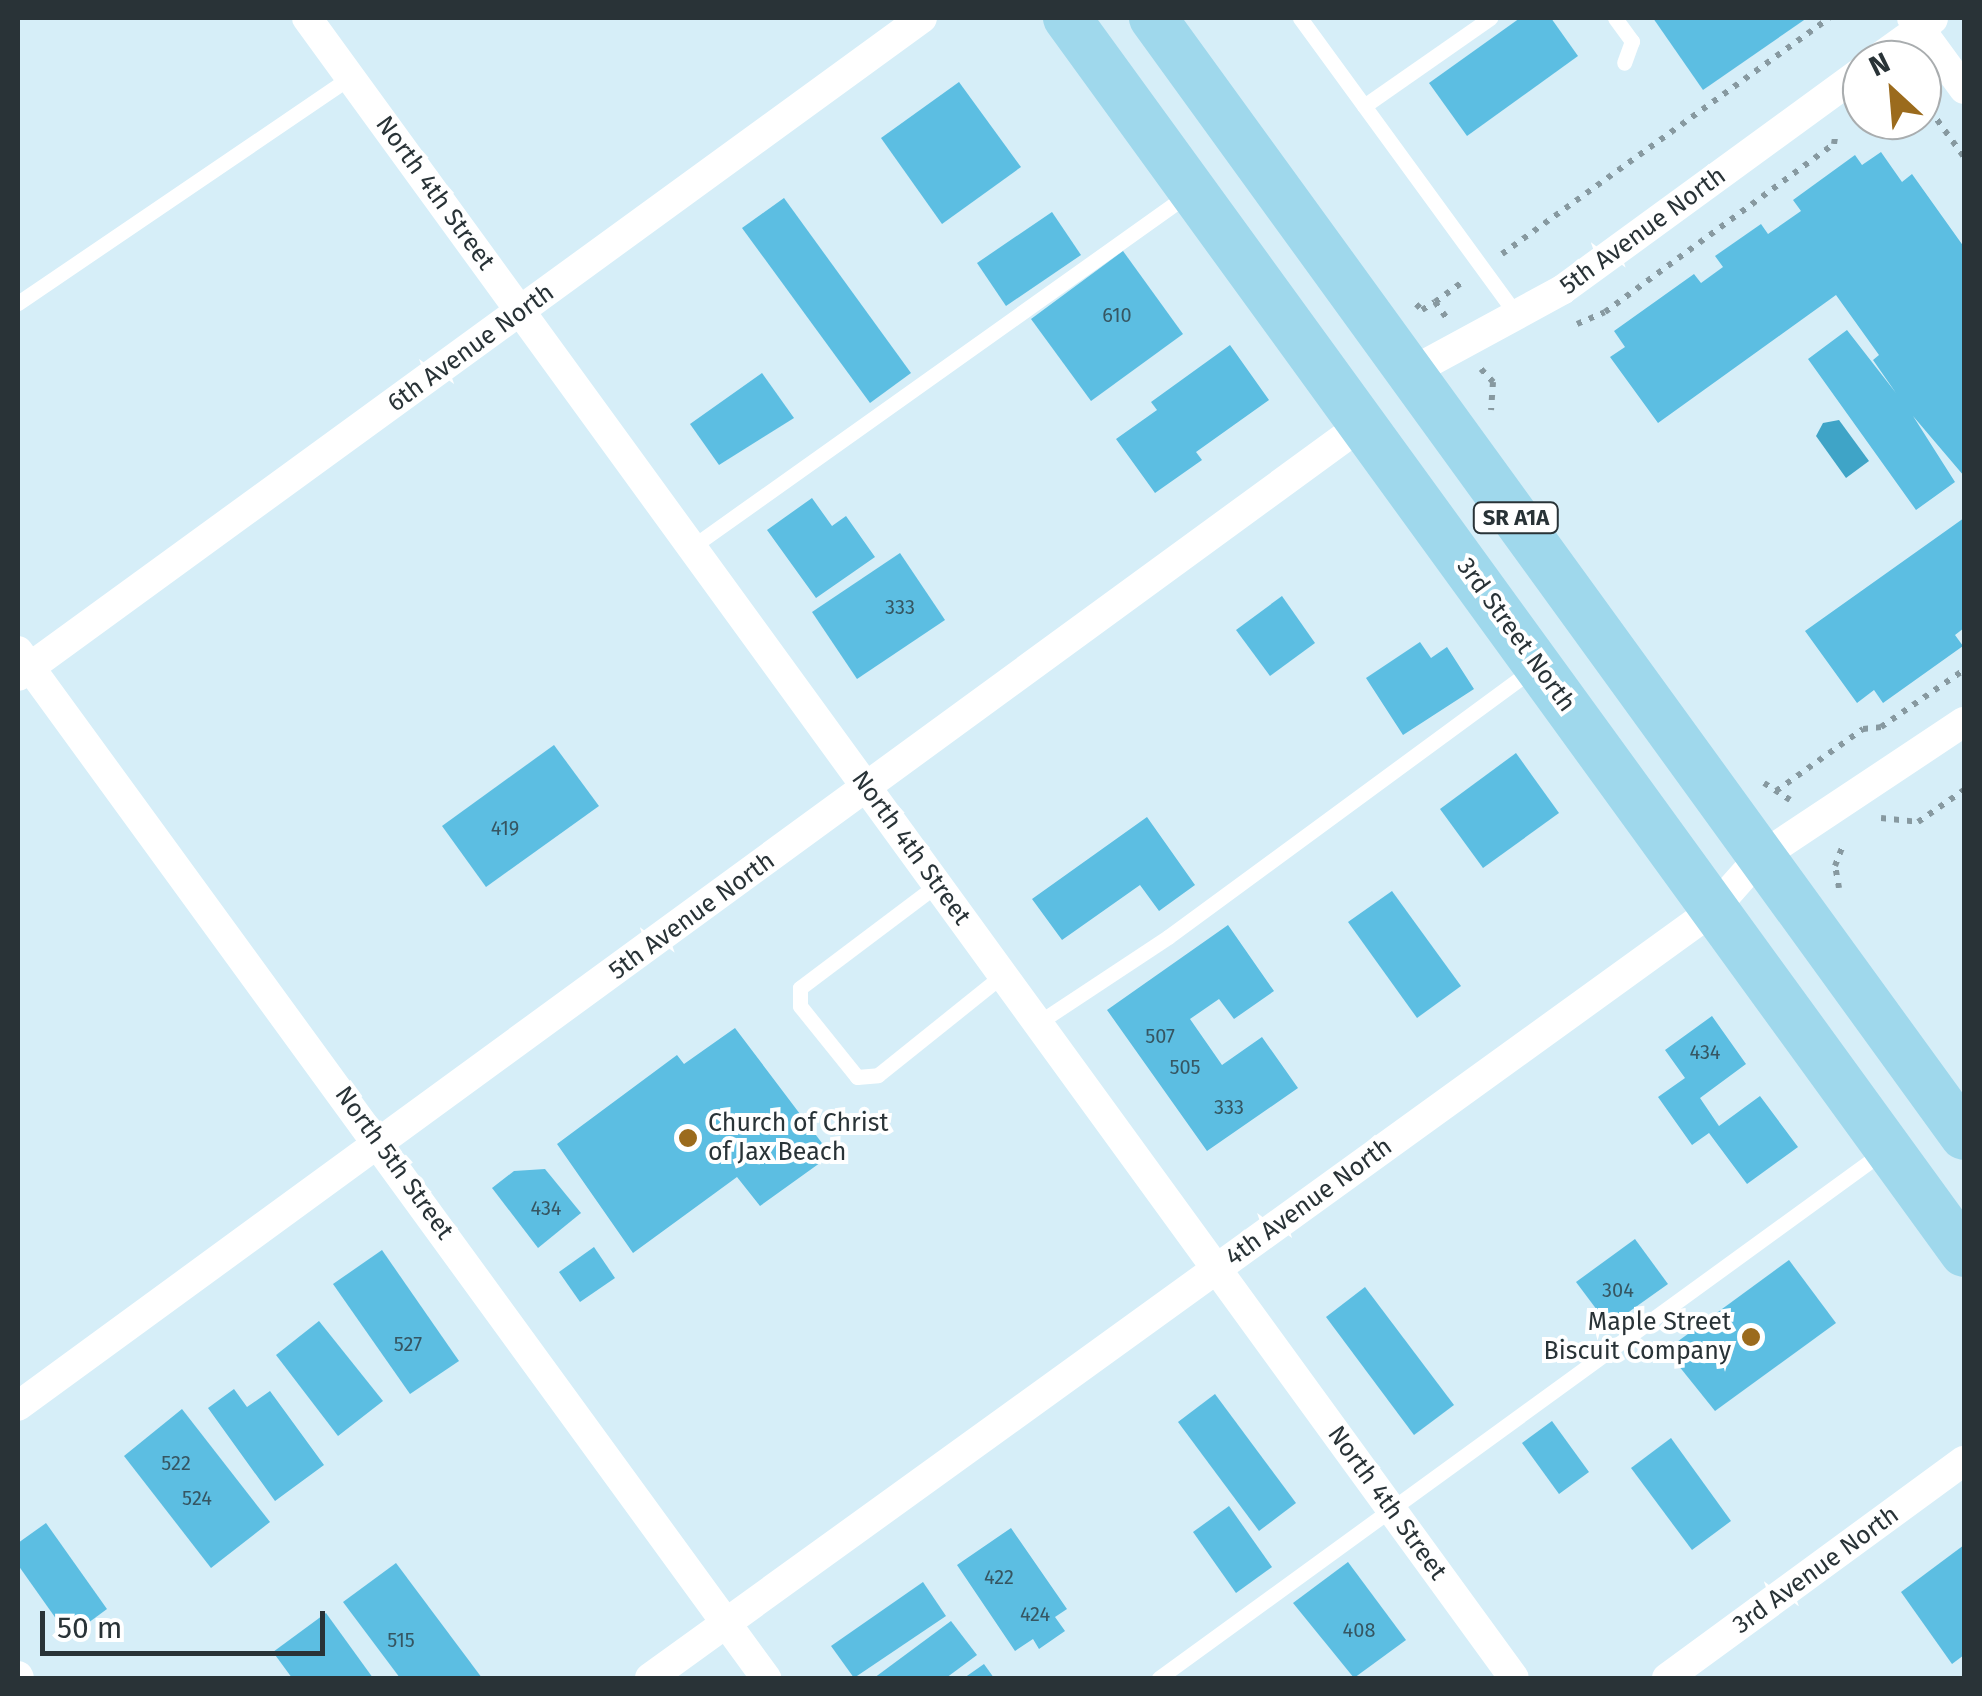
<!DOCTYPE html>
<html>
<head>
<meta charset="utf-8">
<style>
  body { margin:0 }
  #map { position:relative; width:1982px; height:1696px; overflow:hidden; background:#d6eef8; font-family:"Fira Sans",sans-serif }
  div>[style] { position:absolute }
  .water>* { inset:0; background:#3fa4c7 }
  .building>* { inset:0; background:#5cbee2 }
  .path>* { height:6px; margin-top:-3px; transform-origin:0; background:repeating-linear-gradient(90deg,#8799a0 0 5px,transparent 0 13px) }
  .lane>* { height:15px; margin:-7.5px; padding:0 7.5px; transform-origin:7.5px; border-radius:7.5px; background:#fff }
  .street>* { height:30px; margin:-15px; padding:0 15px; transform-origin:15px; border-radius:15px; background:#fff }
  .primary>* { height:48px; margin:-24px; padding:0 24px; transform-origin:24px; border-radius:24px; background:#9fd8ec }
  .dots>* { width:28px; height:28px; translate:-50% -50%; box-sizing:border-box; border:5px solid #fff; border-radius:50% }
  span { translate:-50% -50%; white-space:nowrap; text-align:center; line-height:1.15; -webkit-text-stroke:8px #fff; paint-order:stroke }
  .number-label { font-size:20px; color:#365662 }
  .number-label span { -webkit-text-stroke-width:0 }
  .shield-label span { padding:2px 8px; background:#fff; border:2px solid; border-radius:8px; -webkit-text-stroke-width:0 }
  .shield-label { font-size:22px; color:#293337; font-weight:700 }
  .street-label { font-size:25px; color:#293337 }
  .poi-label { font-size:25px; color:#293337 }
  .left { translate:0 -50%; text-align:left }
  .right { translate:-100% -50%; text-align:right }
  .frame { position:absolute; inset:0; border:20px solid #293337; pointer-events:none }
  .north { position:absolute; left:1842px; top:40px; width:100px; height:100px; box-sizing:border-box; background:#fff; border:2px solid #a9adaf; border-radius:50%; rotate:334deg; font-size:28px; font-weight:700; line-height:40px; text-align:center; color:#293337 }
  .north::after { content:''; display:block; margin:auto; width:35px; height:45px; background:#9b6b1d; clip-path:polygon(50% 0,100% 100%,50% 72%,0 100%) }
  .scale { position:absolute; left:40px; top:1611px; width:285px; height:45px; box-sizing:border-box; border:5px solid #293337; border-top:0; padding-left:12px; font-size:30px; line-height:35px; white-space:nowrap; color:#293337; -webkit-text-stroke:8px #fff; paint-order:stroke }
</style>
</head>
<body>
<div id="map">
  <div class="water">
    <i style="clip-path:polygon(1839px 420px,1869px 461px,1846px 478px,1816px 436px,1823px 423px)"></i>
  </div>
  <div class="building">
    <i style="clip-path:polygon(1520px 18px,1551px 18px,1578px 56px,1467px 136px,1429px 83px)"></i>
    <i style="clip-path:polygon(1653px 18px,1807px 18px,1703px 90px)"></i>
    <i style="clip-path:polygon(959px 82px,1021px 167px,942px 224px,881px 138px)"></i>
    <i style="clip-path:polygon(1881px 152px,1902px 182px,1912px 174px,1964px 247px,1964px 476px,1913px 416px,1955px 482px,1916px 510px,1808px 359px,1847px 330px,1896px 393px,1873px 360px,1879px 355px,1836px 295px,1658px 423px,1610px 357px,1625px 347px,1614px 331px,1694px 274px,1701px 283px,1723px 267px,1715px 256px,1761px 224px,1768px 234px,1801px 211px,1793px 200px,1855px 155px,1862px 165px)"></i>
    <i style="clip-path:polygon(784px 198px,911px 373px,870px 403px,742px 228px)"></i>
    <i style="clip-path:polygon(1052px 212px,1081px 255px,1006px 306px,977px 263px)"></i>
    <i style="clip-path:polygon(1123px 251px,1183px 334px,1091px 401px,1031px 319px)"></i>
    <i style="clip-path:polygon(1230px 345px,1269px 400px,1196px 452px,1202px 460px,1155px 493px,1116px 439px,1157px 410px,1151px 402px)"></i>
    <i style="clip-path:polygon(762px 373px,794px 418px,719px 465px,690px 424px)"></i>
    <i style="clip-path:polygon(812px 498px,832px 526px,846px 516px,875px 557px,816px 598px,767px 530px)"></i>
    <i style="clip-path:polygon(1964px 518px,1964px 628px,1955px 635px,1963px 646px,1883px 703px,1874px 690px,1857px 703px,1805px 631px)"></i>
    <i style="clip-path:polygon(900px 553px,945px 620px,857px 679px,812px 612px)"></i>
    <i style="clip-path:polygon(1282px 596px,1315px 643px,1270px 676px,1236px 630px)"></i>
    <i style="clip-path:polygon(1420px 642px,1431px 658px,1447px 647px,1474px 689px,1403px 735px,1366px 678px)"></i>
    <i style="clip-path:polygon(554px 745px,599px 806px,486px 887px,442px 826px)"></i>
    <i style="clip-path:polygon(1516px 753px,1559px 813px,1483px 868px,1440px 809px)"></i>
    <i style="clip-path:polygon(1147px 817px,1195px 885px,1159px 911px,1140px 885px,1062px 940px,1032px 899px)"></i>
    <i style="clip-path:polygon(1392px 891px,1461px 986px,1417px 1018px,1348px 922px)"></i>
    <i style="clip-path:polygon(1228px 925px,1274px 991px,1234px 1019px,1219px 999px,1190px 1019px,1222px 1065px,1262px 1037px,1298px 1088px,1207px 1151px,1107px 1010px)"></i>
    <i style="clip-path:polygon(1712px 1016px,1746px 1064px,1700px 1098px,1719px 1126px,1760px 1096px,1798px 1147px,1747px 1184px,1709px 1133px,1692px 1145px,1658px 1097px,1685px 1078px,1665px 1050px)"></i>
    <i style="clip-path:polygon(735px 1028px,831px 1155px,760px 1206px,737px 1177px,633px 1253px,557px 1144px,677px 1055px,684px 1064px)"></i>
    <i style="clip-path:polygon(545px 1169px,581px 1213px,538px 1248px,492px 1188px,514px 1171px)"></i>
    <i style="clip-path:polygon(1635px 1239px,1668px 1284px,1609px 1326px,1576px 1282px)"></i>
    <i style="clip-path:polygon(594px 1247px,615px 1278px,580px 1302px,559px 1272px)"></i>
    <i style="clip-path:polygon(382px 1250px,459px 1361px,410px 1394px,333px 1284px)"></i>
    <i style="clip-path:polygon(1789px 1260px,1836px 1323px,1715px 1411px,1666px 1350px)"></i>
    <i style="clip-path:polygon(1365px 1287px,1454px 1405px,1414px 1435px,1326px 1317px)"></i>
    <i style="clip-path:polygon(319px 1321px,383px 1401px,338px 1436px,276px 1355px)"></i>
    <i style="clip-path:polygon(234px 1389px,247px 1407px,270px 1391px,324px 1465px,275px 1501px,208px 1408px)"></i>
    <i style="clip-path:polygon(1215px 1394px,1296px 1503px,1259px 1531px,1178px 1422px)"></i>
    <i style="clip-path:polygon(182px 1409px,270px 1522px,211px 1568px,124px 1456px)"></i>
    <i style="clip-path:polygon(1552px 1421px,1589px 1472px,1559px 1494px,1522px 1443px)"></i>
    <i style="clip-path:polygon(1671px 1438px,1731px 1521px,1692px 1550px,1631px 1468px)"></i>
    <i style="clip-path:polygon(1229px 1506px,1272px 1567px,1236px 1593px,1193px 1532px)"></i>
    <i style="clip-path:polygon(46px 1523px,107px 1609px,69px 1637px,18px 1565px,18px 1543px)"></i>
    <i style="clip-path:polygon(1011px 1528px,1067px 1609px,1055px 1617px,1065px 1631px,1039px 1649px,1033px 1639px,1015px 1651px,957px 1565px)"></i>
    <i style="clip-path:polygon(1964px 1545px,1964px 1655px,1952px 1664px,1901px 1592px)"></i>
    <i style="clip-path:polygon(1348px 1562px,1406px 1640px,1354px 1678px,1293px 1603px)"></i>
    <i style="clip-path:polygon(396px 1563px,482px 1678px,400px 1678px,343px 1602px)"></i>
    <i style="clip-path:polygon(923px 1582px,946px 1616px,854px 1678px,831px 1646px)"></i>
    <i style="clip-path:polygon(326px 1613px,373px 1678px,292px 1678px,273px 1652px)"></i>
    <i style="clip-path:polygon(951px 1621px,977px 1655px,946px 1678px,874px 1678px)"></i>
    <i style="clip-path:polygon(984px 1664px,994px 1678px,964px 1678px)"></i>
  </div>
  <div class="path">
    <i style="left:1922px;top:99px;width:72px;rotate:54.1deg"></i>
    <i style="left:1502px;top:254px;width:403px;rotate:-35.8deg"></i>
    <i style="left:1435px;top:302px;width:34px;rotate:-36deg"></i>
    <i style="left:1416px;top:304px;width:8px;rotate:45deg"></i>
    <i style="left:1422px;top:310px;width:15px;rotate:-32deg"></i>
    <i style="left:1435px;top:302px;width:19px;rotate:54deg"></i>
    <i style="left:1577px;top:324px;width:30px;rotate:-23deg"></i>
    <i style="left:1605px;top:312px;width:284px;rotate:-36.3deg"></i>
    <i style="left:1834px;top:144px;width:12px;rotate:-81deg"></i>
    <i style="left:1481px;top:369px;width:18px;rotate:47deg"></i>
    <i style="left:1493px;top:382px;width:28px;rotate:94deg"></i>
    <i style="left:1764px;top:783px;width:31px;rotate:33deg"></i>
    <i style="left:1776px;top:791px;width:107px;rotate:-35.5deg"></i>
    <i style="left:1863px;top:729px;width:18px;rotate:-6deg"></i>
    <i style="left:1881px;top:727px;width:101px;rotate:-34.5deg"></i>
    <i style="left:1881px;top:818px;width:37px;rotate:6deg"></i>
    <i style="left:1918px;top:822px;width:56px;rotate:-34.8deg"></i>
    <i style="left:1839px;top:888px;width:22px;rotate:-100deg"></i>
    <i style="left:1835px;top:866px;width:25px;rotate:-69deg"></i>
  </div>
  <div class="lane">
    <i style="left:1300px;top:18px;width:369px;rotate:53.9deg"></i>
    <i style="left:1615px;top:18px;width:29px;rotate:54deg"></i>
    <i style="left:1632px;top:41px;width:23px;rotate:110deg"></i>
    <i style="left:1364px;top:106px;width:154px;rotate:-34.9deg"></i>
    <i style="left:18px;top:303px;width:402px;rotate:-34.2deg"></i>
    <i style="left:692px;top:547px;width:611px;rotate:-35.41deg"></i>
    <i style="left:938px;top:884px;width:173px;rotate:143deg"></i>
    <i style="left:800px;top:988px;width:18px;rotate:90deg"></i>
    <i style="left:800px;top:1006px;width:91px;rotate:51.2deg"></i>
    <i style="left:857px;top:1077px;width:21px;rotate:-5deg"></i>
    <i style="left:878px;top:1075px;width:160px;rotate:-38.7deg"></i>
    <i style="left:1038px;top:1023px;width:156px;rotate:-33.5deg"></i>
    <i style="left:1168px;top:937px;width:454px;rotate:-36.3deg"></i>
    <i style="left:1159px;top:1678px;width:896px;rotate:-36.01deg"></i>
  </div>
  <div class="street">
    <i style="left:307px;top:18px;width:2052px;rotate:53.98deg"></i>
    <i style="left:1912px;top:18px;width:88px;rotate:53.8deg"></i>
    <i style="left:1876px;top:60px;width:70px;rotate:-35.7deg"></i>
    <i style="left:1411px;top:372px;width:172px;rotate:-28.5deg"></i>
    <i style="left:1562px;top:290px;width:371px;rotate:-36.1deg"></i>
    <i style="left:18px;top:651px;width:1271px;rotate:53.93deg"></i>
    <i style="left:18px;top:676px;width:1118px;rotate:-36.05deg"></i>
    <i style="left:18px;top:1406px;width:1667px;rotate:-36.14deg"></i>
    <i style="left:18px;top:1676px;width:2px;rotate:63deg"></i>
    <i style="left:650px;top:1678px;width:1310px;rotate:-35.84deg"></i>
    <i style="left:1712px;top:911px;width:71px;rotate:-48.4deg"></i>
    <i style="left:1759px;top:858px;width:246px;rotate:-33.6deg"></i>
    <i style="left:1667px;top:1678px;width:368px;rotate:-36.2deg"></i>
  </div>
  <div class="primary">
    <i style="left:1067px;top:18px;width:1526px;rotate:54.01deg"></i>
    <i style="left:1153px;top:18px;width:1381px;rotate:54.04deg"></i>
  </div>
  <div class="dots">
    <i style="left:688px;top:1138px;background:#9b6b1d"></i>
    <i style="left:1751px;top:1337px;background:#9b6b1d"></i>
  </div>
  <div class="number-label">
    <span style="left:1117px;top:315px">610</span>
    <span style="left:900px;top:607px">333</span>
    <span style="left:505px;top:828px">419</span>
    <span style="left:1160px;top:1036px">507</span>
    <span style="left:1705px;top:1052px">434</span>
    <span style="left:1185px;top:1067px">505</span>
    <span style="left:1229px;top:1107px">333</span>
    <span style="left:546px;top:1208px">434</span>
    <span style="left:1618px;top:1290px">304</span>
    <span style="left:408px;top:1344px">527</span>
    <span style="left:176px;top:1463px">522</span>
    <span style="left:197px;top:1498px">524</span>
    <span style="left:999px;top:1577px">422</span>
    <span style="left:1035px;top:1614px">424</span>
    <span style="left:1359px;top:1630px">408</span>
    <span style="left:401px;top:1640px">515</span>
  </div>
  <div class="shield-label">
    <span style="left:1516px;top:518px">SR A1A</span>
  </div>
  <div class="street-label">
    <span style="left:435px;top:193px;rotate:54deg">North 4th Street</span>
    <span style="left:1643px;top:231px;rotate:-36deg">5th Avenue North</span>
    <span style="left:471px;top:348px;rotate:-36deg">6th Avenue North</span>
    <span style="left:1516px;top:635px;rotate:54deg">3rd Street North</span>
    <span style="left:911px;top:848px;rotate:54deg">North 4th Street</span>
    <span style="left:692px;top:916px;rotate:-36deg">5th Avenue North</span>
    <span style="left:394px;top:1163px;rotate:54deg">North 5th Street</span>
    <span style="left:1309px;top:1202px;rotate:-36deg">4th Avenue North</span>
    <span style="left:1387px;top:1503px;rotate:54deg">North 4th Street</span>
    <span style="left:1816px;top:1570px;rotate:-36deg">3rd Avenue North</span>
  </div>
  <div class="poi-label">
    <span class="left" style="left:708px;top:1138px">Church of Christ<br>of Jax Beach</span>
    <span class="right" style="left:1731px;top:1337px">Maple Street<br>Biscuit Company</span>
  </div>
  <div class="frame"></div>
  <div class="north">N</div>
  <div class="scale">50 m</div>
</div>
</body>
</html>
